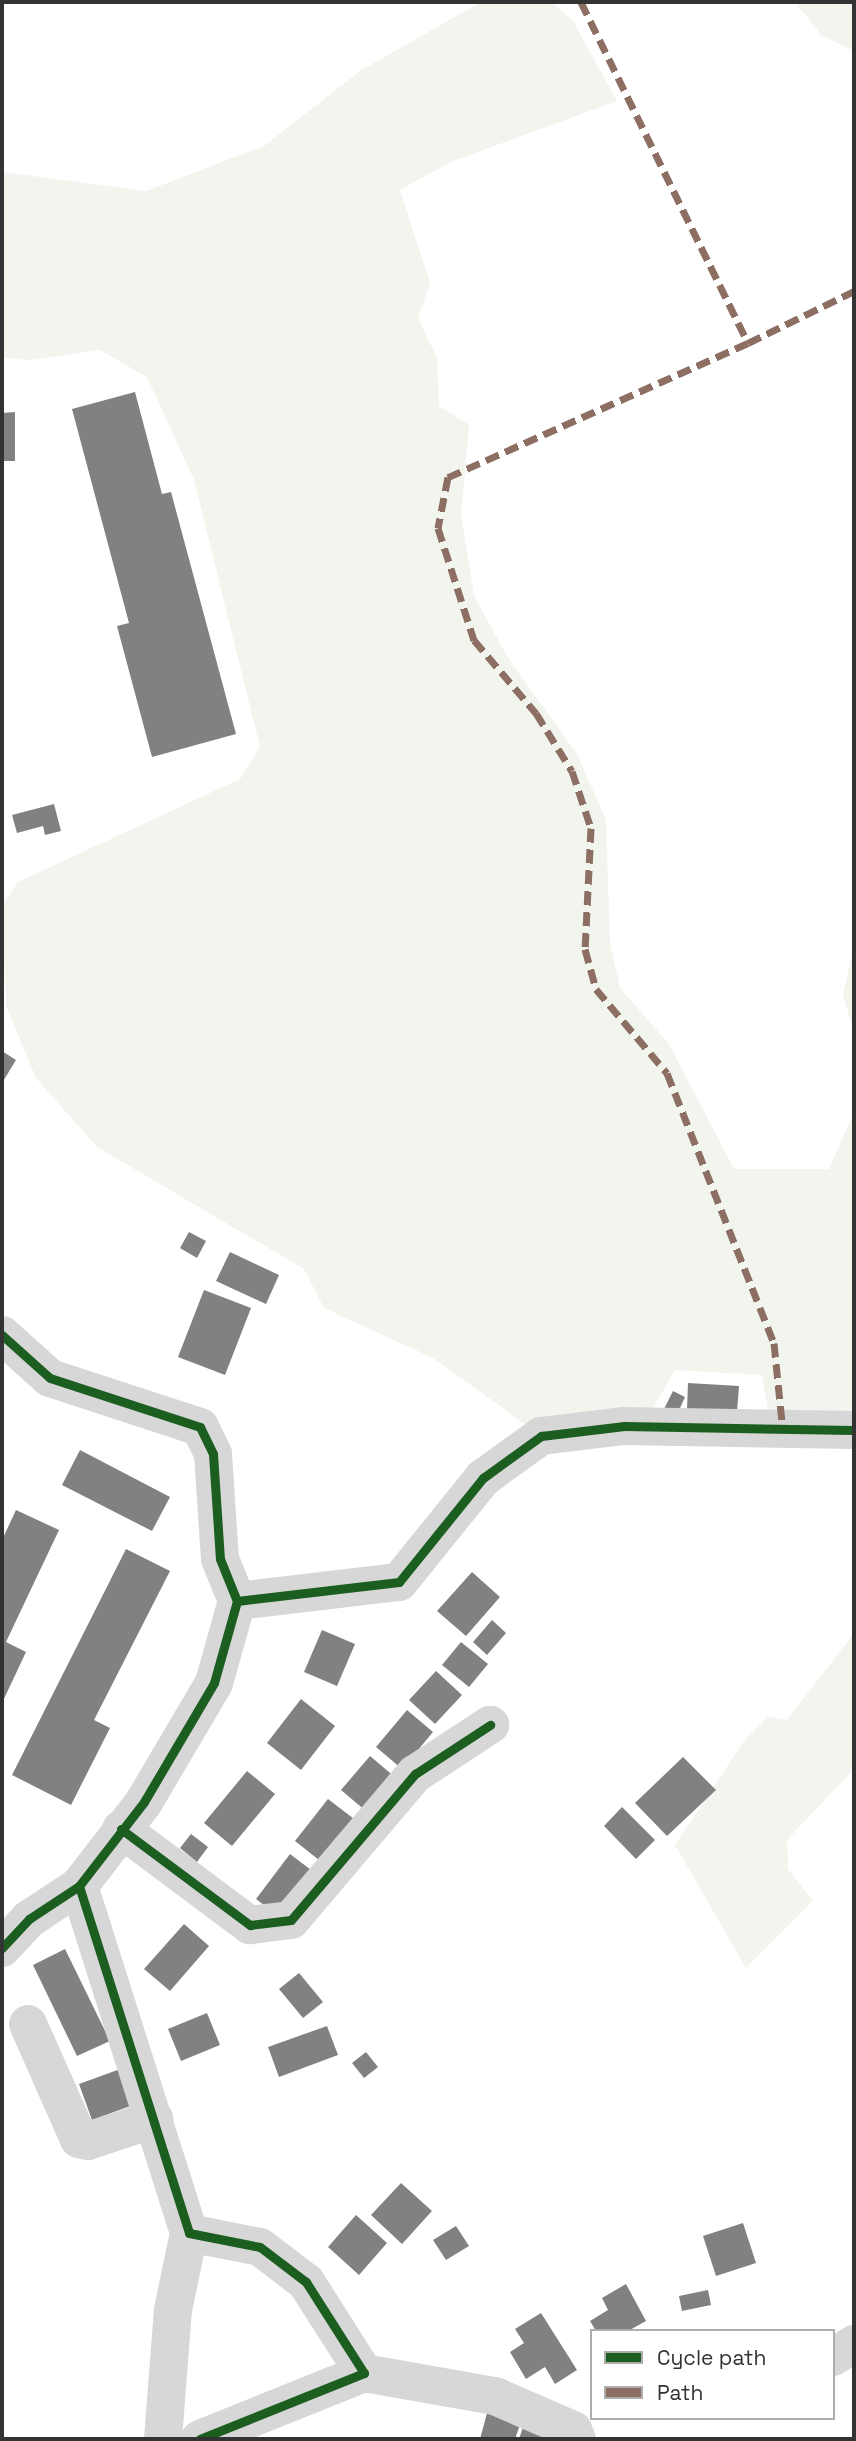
<!DOCTYPE html>
<html>
<head>
<meta charset="utf-8">
<style>
  body { margin:0 }
  #map { position:relative; width:856px; height:2441px; overflow:hidden; background:#fff; font-family:"Space Grotesk",sans-serif }
  div>[style] { position:absolute }
  .green>* { inset:0; background:#f1f5ed }
  .building>* { inset:0; background:#818181 }
  .minor>* { height:38px; margin:-19px; padding:0 19px; transform-origin:19px; border-radius:19px; background:#d7d7d7 }
  .quiet>* { height:7px; margin-top:-3.5px; transform-origin:0; background:repeating-linear-gradient(90deg,#8d6e63 0 14px,transparent 0 21px) }
  .cycleway>* { height:9px; margin:-4.5px; padding:0 4.5px; transform-origin:4.5px; border-radius:4.5px; background:#1b5e20 }
  span { translate:-50% -50%; white-space:nowrap; text-align:center; line-height:1.15; -webkit-text-stroke:7px #fff; paint-order:stroke }
  .frame { position:absolute; inset:0; border:4px solid #333; pointer-events:none }
  .legend { position:absolute; left:590px; top:2329px; width:245px; height:91px; box-sizing:border-box; background:#fff; border:2px solid #adadad; margin:0; padding:9px 12px; list-style:none; font-size:21px; color:#333 }
  .legend li { display:flex; align-items:center; gap:14px; height:35px }
  .legend b { width:35px; border:2px solid #adadad }
</style>
</head>
<body>
<div id="map">
  <div class="green">
    <i style="clip-path:polygon(481px 2px,552px 2px,573px 21px,617px 101px,453px 161px,400px 190px,430px 283px,418px 318px,437px 358px,439px 406px,469px 425px,461px 515px,474px 596px,508px 658px,577px 754px,606px 820px,610px 943px,620px 988px,669px 1044px,734px 1169px,829px 1169px,854px 1112px,854px 1415px,770px 1421px,762px 1375px,675px 1370px,649px 1415px,529px 1427px,433px 1358px,324px 1308px,304px 1269px,97px 1147px,36px 1078px,6px 1006px,2px 906px,18px 882px,240px 779px,260px 747px,194px 480px,147px 377px,100px 350px,29px 360px,2px 358px,2px 172px,146px 191px,264px 146px,360px 71px)"></i>
    <i style="clip-path:polygon(795px 2px,854px 2px,854px 51px,821px 35px)"></i>
    <i style="clip-path:polygon(854px 946px,854px 1033px,843px 995px)"></i>
    <i style="clip-path:polygon(854px 1633px,854px 1769px,787px 1840px,788px 1869px,813px 1901px,746px 1968px,675px 1845px,744px 1741px,768px 1717px,787px 1720px)"></i>
  </div>
  <div class="building">
    <i style="clip-path:polygon(135px 392px,162px 494px,171px 492px,236px 734px,152px 757px,117px 626px,129px 623px,72px 409px)"></i>
    <i style="clip-path:polygon(15px 412px,15px 461px,2px 461px,2px 413px)"></i>
    <i style="clip-path:polygon(54px 804px,61px 831px,45px 835px,43px 826px,17px 833px,12px 815px)"></i>
    <i style="clip-path:polygon(2px 1051px,16px 1060px,2px 1083px)"></i>
    <i style="clip-path:polygon(189px 1232px,206px 1241px,197px 1258px,180px 1248px)"></i>
    <i style="clip-path:polygon(230px 1252px,279px 1275px,266px 1304px,216px 1281px)"></i>
    <i style="clip-path:polygon(204px 1290px,251px 1308px,225px 1375px,178px 1357px)"></i>
    <i style="clip-path:polygon(688px 1383px,739px 1386px,737px 1412px,687px 1409px)"></i>
    <i style="clip-path:polygon(673px 1391px,685px 1397px,675px 1419px,662px 1413px)"></i>
    <i style="clip-path:polygon(80px 1450px,170px 1497px,152px 1531px,62px 1485px)"></i>
    <i style="clip-path:polygon(16px 1510px,59px 1530px,6px 1642px,26px 1652px,2px 1703px,2px 1540px)"></i>
    <i style="clip-path:polygon(126px 1549px,170px 1571px,94px 1720px,110px 1728px,71px 1805px,12px 1775px)"></i>
    <i style="clip-path:polygon(472px 1572px,500px 1597px,466px 1636px,437px 1611px)"></i>
    <i style="clip-path:polygon(492px 1620px,506px 1633px,487px 1655px,473px 1642px)"></i>
    <i style="clip-path:polygon(322px 1630px,355px 1644px,337px 1686px,304px 1672px)"></i>
    <i style="clip-path:polygon(461px 1642px,488px 1664px,469px 1687px,442px 1665px)"></i>
    <i style="clip-path:polygon(436px 1671px,462px 1695px,435px 1724px,409px 1700px)"></i>
    <i style="clip-path:polygon(301px 1699px,335px 1726px,301px 1770px,267px 1743px)"></i>
    <i style="clip-path:polygon(407px 1710px,433px 1732px,402px 1769px,376px 1747px)"></i>
    <i style="clip-path:polygon(370px 1756px,396px 1778px,367px 1812px,341px 1790px)"></i>
    <i style="clip-path:polygon(683px 1757px,716px 1790px,667px 1836px,635px 1803px)"></i>
    <i style="clip-path:polygon(247px 1771px,275px 1794px,232px 1846px,204px 1823px)"></i>
    <i style="clip-path:polygon(328px 1799px,358px 1822px,324px 1864px,295px 1841px)"></i>
    <i style="clip-path:polygon(622px 1807px,655px 1840px,636px 1859px,604px 1826px)"></i>
    <i style="clip-path:polygon(191px 1834px,208px 1847px,197px 1862px,180px 1848px)"></i>
    <i style="clip-path:polygon(290px 1854px,315px 1873px,281px 1918px,256px 1899px)"></i>
    <i style="clip-path:polygon(184px 1924px,209px 1946px,170px 1991px,144px 1969px)"></i>
    <i style="clip-path:polygon(65px 1949px,110px 2041px,77px 2056px,33px 1965px)"></i>
    <i style="clip-path:polygon(299px 1973px,323px 2002px,303px 2018px,279px 1989px)"></i>
    <i style="clip-path:polygon(207px 2013px,220px 2045px,181px 2061px,168px 2029px)"></i>
    <i style="clip-path:polygon(327px 2026px,338px 2055px,279px 2077px,268px 2047px)"></i>
    <i style="clip-path:polygon(366px 2052px,378px 2067px,364px 2078px,352px 2063px)"></i>
    <i style="clip-path:polygon(123px 2068px,136px 2104px,92px 2120px,79px 2084px)"></i>
    <i style="clip-path:polygon(401px 2183px,432px 2211px,402px 2244px,371px 2215px)"></i>
    <i style="clip-path:polygon(356px 2215px,387px 2243px,359px 2275px,328px 2247px)"></i>
    <i style="clip-path:polygon(743px 2223px,756px 2263px,716px 2276px,703px 2236px)"></i>
    <i style="clip-path:polygon(456px 2226px,469px 2246px,446px 2260px,433px 2240px)"></i>
    <i style="clip-path:polygon(626px 2284px,646px 2321px,628px 2331px,596px 2331px,590px 2321px,608px 2310px,602px 2298px)"></i>
    <i style="clip-path:polygon(708px 2290px,711px 2305px,682px 2311px,679px 2296px)"></i>
    <i style="clip-path:polygon(541px 2313px,577px 2370px,555px 2384px,545px 2367px,526px 2379px,510px 2352px,524px 2343px,515px 2329px)"></i>
    <i style="clip-path:polygon(490px 2402px,522px 2419px,515px 2439px,480px 2439px)"></i>
    <i style="clip-path:polygon(527px 2415px,571px 2439px,519px 2439px)"></i>
  </div>
  <div class="minor">
    <i style="left:2px;top:1335px;width:64px;rotate:41.9deg"></i>
    <i style="left:50px;top:1378px;width:158px;rotate:18.1deg"></i>
    <i style="left:200px;top:1427px;width:30px;rotate:64deg"></i>
    <i style="left:213px;top:1454px;width:105px;rotate:86.2deg"></i>
    <i style="left:220px;top:1559px;width:45px;rotate:68deg"></i>
    <i style="left:237px;top:1601px;width:85px;rotate:105.7deg"></i>
    <i style="left:214px;top:1683px;width:138px;rotate:120.5deg"></i>
    <i style="left:144px;top:1802px;width:106px;rotate:127.7deg"></i>
    <i style="left:79px;top:1886px;width:60px;rotate:146.6deg"></i>
    <i style="left:29px;top:1919px;width:40px;rotate:133deg"></i>
    <i style="left:237px;top:1601px;width:163px;rotate:-6.7deg"></i>
    <i style="left:399px;top:1582px;width:134px;rotate:-51.1deg"></i>
    <i style="left:483px;top:1478px;width:72px;rotate:-35.9deg"></i>
    <i style="left:541px;top:1436px;width:84px;rotate:-6.9deg"></i>
    <i style="left:624px;top:1426px;width:230px;rotate:1deg"></i>
    <i style="left:121px;top:1829px;width:161px;rotate:36.7deg"></i>
    <i style="left:250px;top:1925px;width:41px;rotate:-7deg"></i>
    <i style="left:291px;top:1920px;width:192px;rotate:-49.7deg"></i>
    <i style="left:415px;top:1774px;width:90px;rotate:-33.2deg"></i>
    <i style="left:79px;top:1886px;width:364px;rotate:72.4deg"></i>
    <i style="left:189px;top:2233px;width:72px;rotate:11.2deg"></i>
    <i style="left:260px;top:2247px;width:58px;rotate:37.3deg"></i>
    <i style="left:306px;top:2282px;width:108px;rotate:57.5deg"></i>
    <i style="left:364px;top:2373px;width:177px;rotate:158.1deg"></i>
    <i style="left:28px;top:2024px;width:126px;rotate:66.1deg"></i>
    <i style="left:79px;top:2139px;width:9px;rotate:13deg"></i>
    <i style="left:88px;top:2141px;width:70px;rotate:-18.4deg"></i>
    <i style="left:833px;top:2357px;width:25px;rotate:-32deg"></i>
    <i style="left:364px;top:2373px;width:133px;rotate:10deg"></i>
    <i style="left:495px;top:2396px;width:85px;rotate:23.6deg"></i>
    <i style="left:573px;top:2430px;width:10px;rotate:66deg"></i>
    <i style="left:163px;top:2439px;width:129px;rotate:-85.6deg"></i>
    <i style="left:173px;top:2310px;width:79px;rotate:-78.3deg"></i>
  </div>
  <div class="quiet">
    <i style="left:581px;top:2px;width:380px;rotate:63.9deg"></i>
    <i style="left:748px;top:343px;width:329px;rotate:155.9deg"></i>
    <i style="left:448px;top:477px;width:52px;rotate:101.1deg"></i>
    <i style="left:438px;top:528px;width:118px;rotate:72.2deg"></i>
    <i style="left:474px;top:640px;width:96px;rotate:49.7deg"></i>
    <i style="left:536px;top:713px;width:68px;rotate:58.2deg"></i>
    <i style="left:572px;top:771px;width:60px;rotate:71.6deg"></i>
    <i style="left:591px;top:828px;width:121px;rotate:92.8deg"></i>
    <i style="left:585px;top:949px;width:41px;rotate:74.6deg"></i>
    <i style="left:596px;top:989px;width:110px;rotate:49.8deg"></i>
    <i style="left:667px;top:1073px;width:290px;rotate:68.4deg"></i>
    <i style="left:774px;top:1343px;width:88px;rotate:84.2deg"></i>
    <i style="left:748px;top:343px;width:118px;rotate:-26.1deg"></i>
  </div>
  <div class="cycleway">
    <i style="left:2px;top:1335px;width:64px;rotate:41.9deg"></i>
    <i style="left:50px;top:1378px;width:158px;rotate:18.1deg"></i>
    <i style="left:200px;top:1427px;width:30px;rotate:64deg"></i>
    <i style="left:213px;top:1454px;width:105px;rotate:86.2deg"></i>
    <i style="left:220px;top:1559px;width:45px;rotate:68deg"></i>
    <i style="left:237px;top:1601px;width:85px;rotate:105.7deg"></i>
    <i style="left:214px;top:1683px;width:138px;rotate:120.5deg"></i>
    <i style="left:144px;top:1802px;width:106px;rotate:127.7deg"></i>
    <i style="left:79px;top:1886px;width:60px;rotate:146.6deg"></i>
    <i style="left:29px;top:1919px;width:40px;rotate:133deg"></i>
    <i style="left:237px;top:1601px;width:163px;rotate:-6.7deg"></i>
    <i style="left:399px;top:1582px;width:134px;rotate:-51.1deg"></i>
    <i style="left:483px;top:1478px;width:72px;rotate:-35.9deg"></i>
    <i style="left:541px;top:1436px;width:84px;rotate:-6.9deg"></i>
    <i style="left:624px;top:1426px;width:230px;rotate:1deg"></i>
    <i style="left:121px;top:1829px;width:161px;rotate:36.7deg"></i>
    <i style="left:250px;top:1925px;width:41px;rotate:-7deg"></i>
    <i style="left:291px;top:1920px;width:192px;rotate:-49.7deg"></i>
    <i style="left:415px;top:1774px;width:90px;rotate:-33.2deg"></i>
    <i style="left:79px;top:1886px;width:364px;rotate:72.4deg"></i>
    <i style="left:189px;top:2233px;width:72px;rotate:11.2deg"></i>
    <i style="left:260px;top:2247px;width:58px;rotate:37.3deg"></i>
    <i style="left:306px;top:2282px;width:108px;rotate:57.5deg"></i>
    <i style="left:364px;top:2373px;width:177px;rotate:158.1deg"></i>
  </div>
  <div class="frame"></div>
  <ul class="legend">
  <li><b style="height:9px;background:#1b5e20"></b>Cycle path</li>
  <li><b style="height:9px;background:#8d6e63"></b>Path</li>
  </ul>
</div>
</body>
</html>
